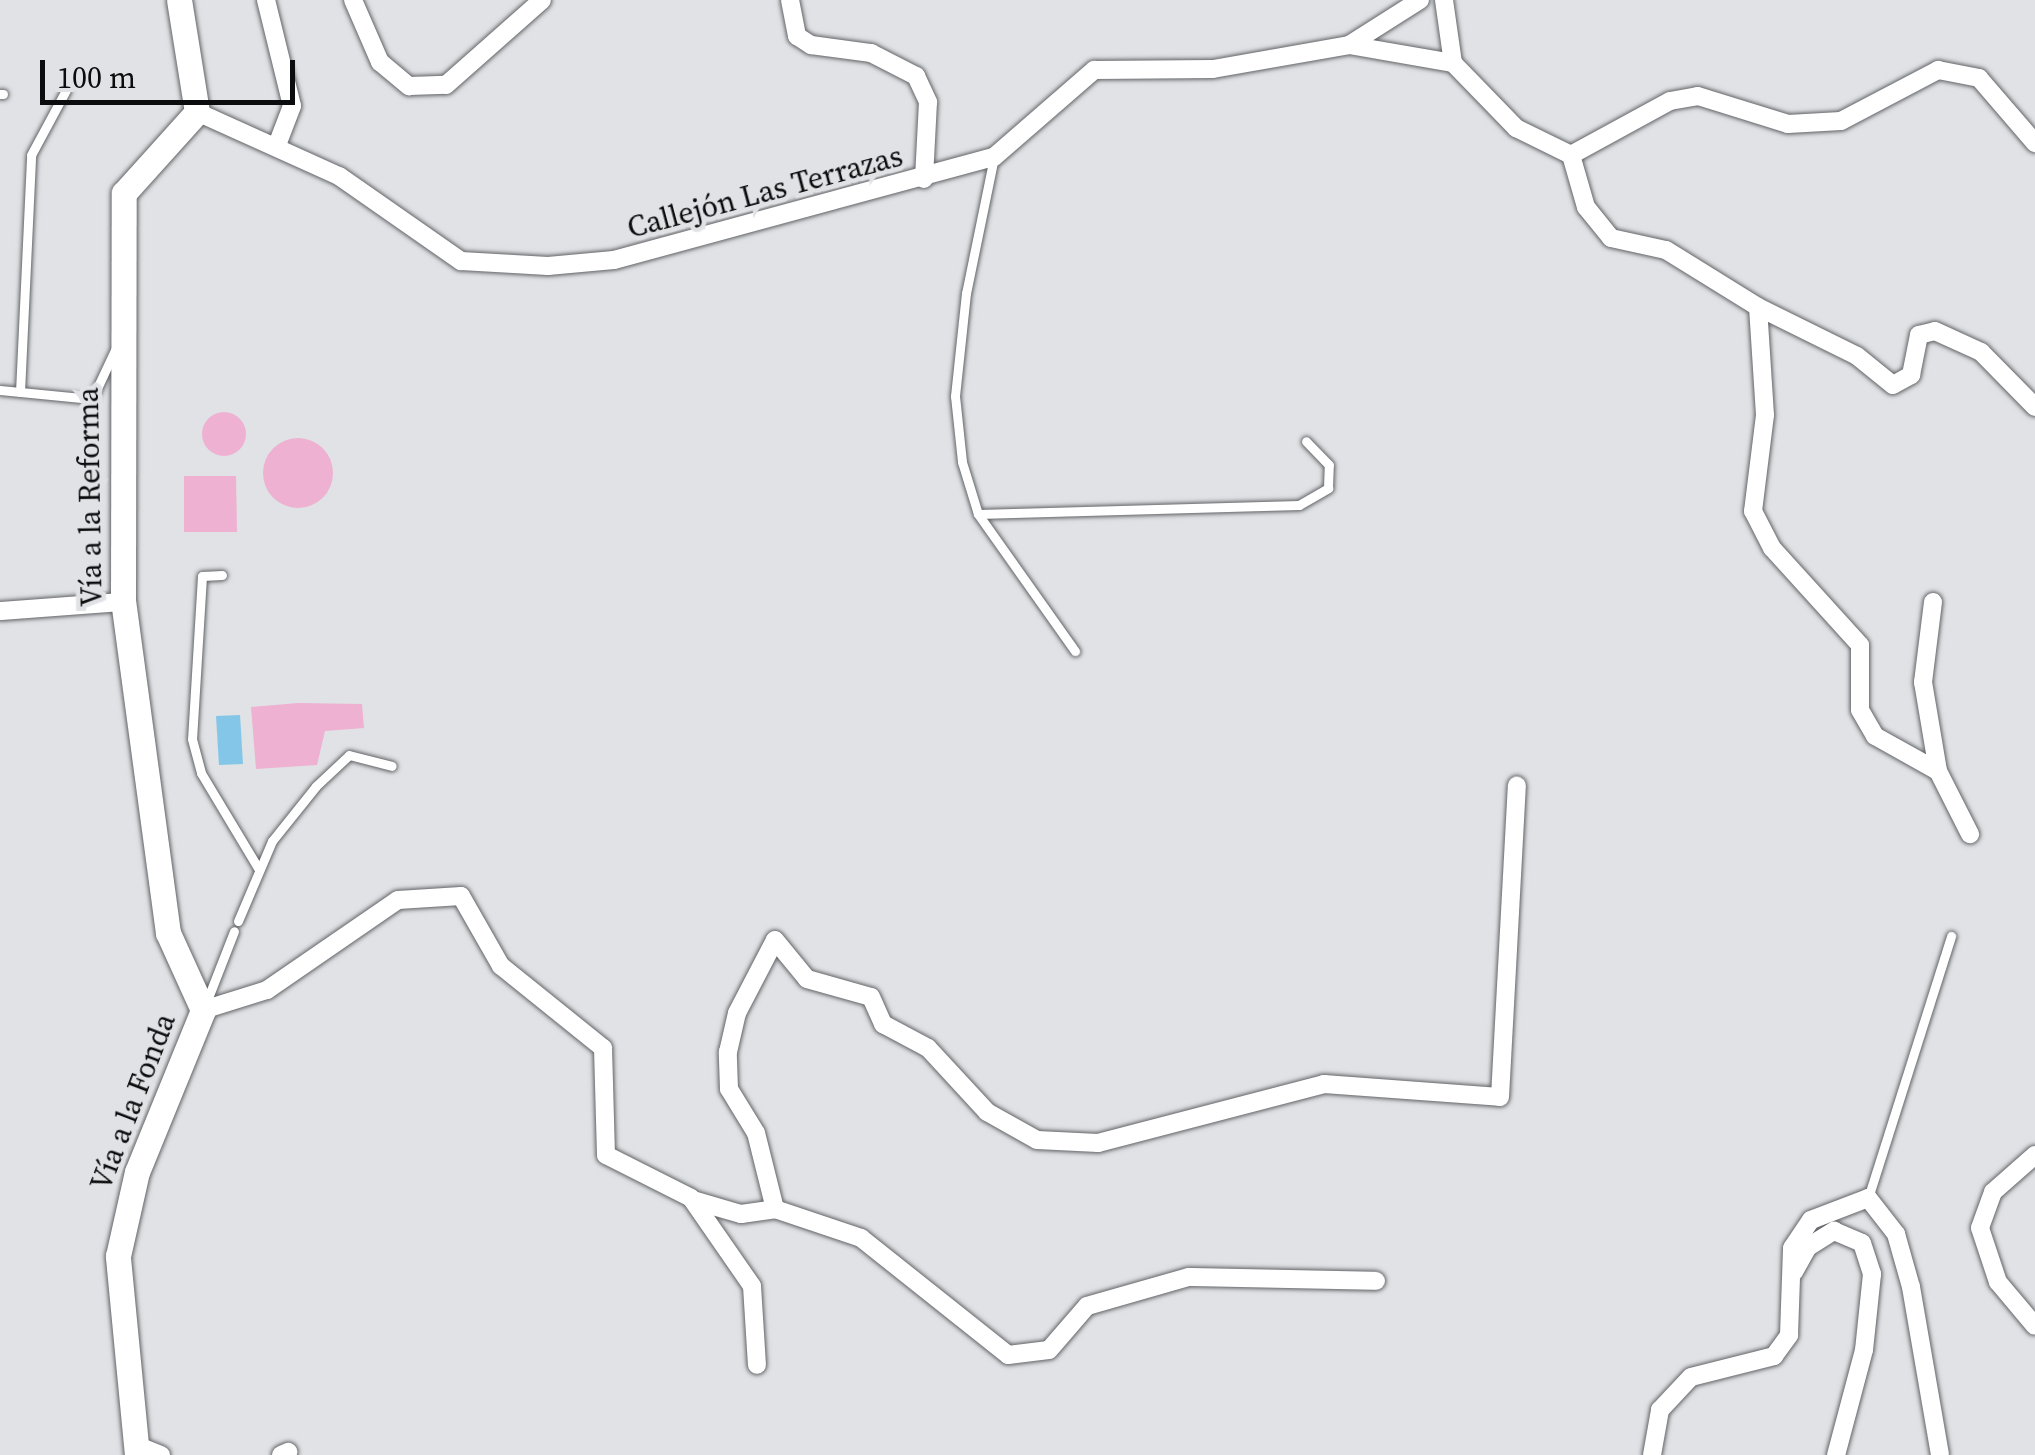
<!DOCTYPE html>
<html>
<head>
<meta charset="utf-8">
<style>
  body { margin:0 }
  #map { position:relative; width:2035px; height:1455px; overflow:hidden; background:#e0e2e5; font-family:"Source Serif 4",serif }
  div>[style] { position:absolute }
  .water>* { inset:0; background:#83c6e7 }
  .building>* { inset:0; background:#eeb1d2 }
  .round { border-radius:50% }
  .roads { filter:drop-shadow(0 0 2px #626467) drop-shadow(0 0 2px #626467) }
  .lane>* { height:9px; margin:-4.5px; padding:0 4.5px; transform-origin:4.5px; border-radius:4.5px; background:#fff }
  .street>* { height:18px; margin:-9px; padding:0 9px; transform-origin:9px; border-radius:9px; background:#fff }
  .secondary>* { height:25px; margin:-12.5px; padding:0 12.5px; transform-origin:12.5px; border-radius:12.5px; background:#fff }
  span { translate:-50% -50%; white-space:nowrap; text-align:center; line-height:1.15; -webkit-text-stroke:9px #e0e2e5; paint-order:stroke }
  .street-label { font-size:30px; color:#0b0c0d }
  .scale { position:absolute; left:40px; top:60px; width:255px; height:45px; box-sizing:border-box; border:5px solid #0b0c0d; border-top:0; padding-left:12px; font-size:30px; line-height:35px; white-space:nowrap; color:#0b0c0d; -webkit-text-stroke:8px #e0e2e5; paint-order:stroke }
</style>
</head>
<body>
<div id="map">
  <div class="water">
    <i style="clip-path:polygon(240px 715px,243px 764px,219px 765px,216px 716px)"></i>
  </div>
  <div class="building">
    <i class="round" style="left:202px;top:412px;width:44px;height:44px"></i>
    <i class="round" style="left:263px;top:438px;width:70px;height:70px"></i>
    <i style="clip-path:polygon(184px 476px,236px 476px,237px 532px,184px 532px)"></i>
    <i style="clip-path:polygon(298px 703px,362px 704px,364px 728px,325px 731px,317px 765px,256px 769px,251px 707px)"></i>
  </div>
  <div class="roads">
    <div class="lane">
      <i style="left:0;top:94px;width:3px"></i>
      <i style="left:994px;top:157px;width:139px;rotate:101.6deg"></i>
      <i style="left:966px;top:293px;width:104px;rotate:96.1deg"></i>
      <i style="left:955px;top:396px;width:66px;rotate:83.9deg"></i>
      <i style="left:962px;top:462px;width:54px;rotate:72.9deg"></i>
      <i style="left:978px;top:514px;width:168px;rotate:54.7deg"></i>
      <i style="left:0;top:390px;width:92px;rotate:5.6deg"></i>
      <i style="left:92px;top:399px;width:54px;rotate:-64.9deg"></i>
      <i style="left:20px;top:392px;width:237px;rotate:-87.3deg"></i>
      <i style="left:31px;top:155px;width:74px;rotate:-61.7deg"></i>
      <i style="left:978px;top:514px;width:321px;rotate:-1.6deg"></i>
      <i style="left:1299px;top:505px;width:34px;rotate:-30deg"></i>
      <i style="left:1328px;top:488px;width:23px;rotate:-88deg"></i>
      <i style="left:1329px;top:465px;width:33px;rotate:-134deg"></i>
      <i style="left:222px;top:575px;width:20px;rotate:177deg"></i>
      <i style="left:202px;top:576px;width:163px;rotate:93.5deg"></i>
      <i style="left:192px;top:739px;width:35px;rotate:75deg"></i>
      <i style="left:201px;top:773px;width:111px;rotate:59deg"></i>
      <i style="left:238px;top:921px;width:87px;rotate:-67deg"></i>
      <i style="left:272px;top:841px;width:70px;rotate:-51.3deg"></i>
      <i style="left:316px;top:786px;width:45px;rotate:-43.2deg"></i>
      <i style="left:349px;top:755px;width:44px;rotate:14.3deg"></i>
      <i style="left:206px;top:1003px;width:77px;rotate:-68.7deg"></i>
      <i style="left:1868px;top:1198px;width:275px;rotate:-72.4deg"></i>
    </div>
    <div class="street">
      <i style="left:266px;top:0;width:109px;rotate:76.2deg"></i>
      <i style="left:292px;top:106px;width:42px;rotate:111deg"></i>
      <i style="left:353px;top:0;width:68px;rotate:66.5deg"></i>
      <i style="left:380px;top:62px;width:38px;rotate:40deg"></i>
      <i style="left:409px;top:86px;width:37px;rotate:-2deg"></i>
      <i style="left:446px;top:85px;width:128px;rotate:-41.5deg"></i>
      <i style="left:790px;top:0;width:37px;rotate:79deg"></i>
      <i style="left:797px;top:36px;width:17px;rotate:33deg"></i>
      <i style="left:811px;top:45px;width:61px;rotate:7.6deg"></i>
      <i style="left:871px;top:53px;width:51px;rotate:27.1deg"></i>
      <i style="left:916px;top:76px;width:29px;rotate:65deg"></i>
      <i style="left:928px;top:102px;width:77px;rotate:93deg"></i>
      <i style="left:1444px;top:0;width:64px;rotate:81.9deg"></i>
      <i style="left:1349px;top:45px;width:84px;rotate:-32.4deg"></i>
      <i style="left:197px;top:112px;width:156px;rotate:24.3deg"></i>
      <i style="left:339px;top:176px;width:149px;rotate:34.9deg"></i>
      <i style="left:461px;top:261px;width:87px;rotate:3.3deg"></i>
      <i style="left:548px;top:266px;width:66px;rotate:-5.2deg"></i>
      <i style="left:614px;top:260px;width:394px;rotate:-15.2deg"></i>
      <i style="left:994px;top:157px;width:133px;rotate:-41deg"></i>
      <i style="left:1094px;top:70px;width:119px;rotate:-0.5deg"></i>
      <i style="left:1213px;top:69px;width:138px;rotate:-10deg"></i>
      <i style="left:1349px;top:45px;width:106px;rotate:9.8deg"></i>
      <i style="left:1453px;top:63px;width:91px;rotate:45.9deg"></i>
      <i style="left:1516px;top:128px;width:61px;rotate:26.1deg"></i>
      <i style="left:1571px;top:155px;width:54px;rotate:73.9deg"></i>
      <i style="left:1586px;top:207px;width:40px;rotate:51deg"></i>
      <i style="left:1611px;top:238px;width:56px;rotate:12.3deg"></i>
      <i style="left:1666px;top:250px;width:108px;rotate:31.8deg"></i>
      <i style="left:1758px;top:307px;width:108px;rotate:86.3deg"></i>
      <i style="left:1765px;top:415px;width:97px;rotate:97.1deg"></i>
      <i style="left:1753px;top:511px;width:42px;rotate:62.8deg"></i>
      <i style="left:1772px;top:548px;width:131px;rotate:47.8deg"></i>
      <i style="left:1860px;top:645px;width:65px;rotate:90deg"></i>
      <i style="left:1860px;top:710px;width:30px;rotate:60deg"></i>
      <i style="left:1875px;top:736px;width:72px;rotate:29.1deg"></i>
      <i style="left:1938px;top:771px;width:71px;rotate:63.1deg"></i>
      <i style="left:1571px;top:155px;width:113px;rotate:-28.6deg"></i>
      <i style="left:1670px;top:101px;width:28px;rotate:-10deg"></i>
      <i style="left:1698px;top:96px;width:94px;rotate:17.3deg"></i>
      <i style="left:1788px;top:124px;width:53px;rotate:-3.2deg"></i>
      <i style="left:1841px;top:121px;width:110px;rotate:-27.7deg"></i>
      <i style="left:1938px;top:70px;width:42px;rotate:11deg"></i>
      <i style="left:1979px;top:78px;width:86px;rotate:49.3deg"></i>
      <i style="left:1758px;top:307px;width:110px;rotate:26.3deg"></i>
      <i style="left:1857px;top:356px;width:46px;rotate:38.9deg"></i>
      <i style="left:1893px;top:385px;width:21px;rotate:-29deg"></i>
      <i style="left:1911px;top:375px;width:41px;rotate:-78.7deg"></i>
      <i style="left:1919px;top:335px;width:16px;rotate:-14deg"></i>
      <i style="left:1935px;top:331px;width:51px;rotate:24.5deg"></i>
      <i style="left:1981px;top:352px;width:77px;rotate:45.5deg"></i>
      <i style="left:1933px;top:602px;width:81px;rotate:97.1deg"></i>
      <i style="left:1923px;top:682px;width:90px;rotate:80.4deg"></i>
      <i style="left:0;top:611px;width:123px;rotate:-4.2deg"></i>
      <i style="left:203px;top:1010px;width:67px;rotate:-17.4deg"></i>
      <i style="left:267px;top:990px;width:159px;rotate:-34.5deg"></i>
      <i style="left:398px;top:900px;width:63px;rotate:-3.6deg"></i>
      <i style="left:461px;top:896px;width:81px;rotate:60.3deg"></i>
      <i style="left:501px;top:966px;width:131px;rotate:38.8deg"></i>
      <i style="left:603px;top:1048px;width:107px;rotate:88.4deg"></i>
      <i style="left:606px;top:1155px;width:95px;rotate:26.8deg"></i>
      <i style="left:691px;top:1198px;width:107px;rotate:55.3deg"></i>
      <i style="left:752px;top:1286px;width:79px;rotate:86.4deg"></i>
      <i style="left:2035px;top:1155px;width:56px;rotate:138.6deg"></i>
      <i style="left:1993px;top:1192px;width:38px;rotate:110deg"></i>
      <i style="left:1980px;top:1228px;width:57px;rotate:71.6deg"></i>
      <i style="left:1998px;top:1282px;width:57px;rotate:49.9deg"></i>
      <i style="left:696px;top:1201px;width:47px;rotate:16.1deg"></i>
      <i style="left:741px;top:1214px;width:34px;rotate:-8deg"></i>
      <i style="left:775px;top:1209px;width:91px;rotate:18.6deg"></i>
      <i style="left:861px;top:1238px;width:188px;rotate:38.5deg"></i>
      <i style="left:1008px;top:1355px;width:41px;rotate:-7deg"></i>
      <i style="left:1049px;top:1350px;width:58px;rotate:-49.2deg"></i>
      <i style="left:1087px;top:1306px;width:106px;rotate:-15.9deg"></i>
      <i style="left:1189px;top:1277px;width:187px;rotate:1.2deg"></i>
      <i style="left:775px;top:1209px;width:78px;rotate:-104deg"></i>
      <i style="left:756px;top:1133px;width:52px;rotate:-121.5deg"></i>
      <i style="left:729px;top:1089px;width:37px;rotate:-92deg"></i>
      <i style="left:728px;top:1052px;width:40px;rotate:-77deg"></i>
      <i style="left:737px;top:1013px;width:82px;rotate:-62.5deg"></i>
      <i style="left:775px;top:940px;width:50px;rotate:50.6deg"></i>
      <i style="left:807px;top:979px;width:66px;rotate:15.7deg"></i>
      <i style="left:871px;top:997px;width:30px;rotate:66deg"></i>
      <i style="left:883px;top:1024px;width:51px;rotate:28.1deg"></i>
      <i style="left:928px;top:1048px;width:87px;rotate:47.3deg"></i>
      <i style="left:987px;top:1112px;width:57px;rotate:29.2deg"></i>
      <i style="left:1037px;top:1140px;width:61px;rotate:2.8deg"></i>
      <i style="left:1098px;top:1143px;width:234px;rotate:-14.6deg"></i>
      <i style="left:1324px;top:1084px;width:176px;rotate:4.2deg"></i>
      <i style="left:1500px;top:1097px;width:312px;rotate:-86.9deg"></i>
      <i style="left:1794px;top:1272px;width:29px;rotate:-61deg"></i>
      <i style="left:1808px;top:1247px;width:31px;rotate:-32deg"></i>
      <i style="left:1834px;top:1231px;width:30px;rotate:23deg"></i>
      <i style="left:1862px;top:1243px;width:33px;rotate:72deg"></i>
      <i style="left:1872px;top:1274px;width:76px;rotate:96deg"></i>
      <i style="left:1864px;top:1350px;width:109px;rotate:104.9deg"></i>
      <i style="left:136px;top:1445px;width:27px;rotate:22deg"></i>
      <i style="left:281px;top:1455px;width:8px;rotate:-23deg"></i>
      <i style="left:1652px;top:1455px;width:46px;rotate:-79.9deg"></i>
      <i style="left:1660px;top:1410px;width:45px;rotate:-46.8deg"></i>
      <i style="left:1691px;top:1377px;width:86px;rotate:-14.2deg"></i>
      <i style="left:1774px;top:1356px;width:26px;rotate:-54deg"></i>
      <i style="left:1789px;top:1335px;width:87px;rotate:-88deg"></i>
      <i style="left:1792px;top:1248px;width:34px;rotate:-56deg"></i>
      <i style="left:1811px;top:1220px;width:61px;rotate:-21.1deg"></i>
      <i style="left:1868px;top:1198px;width:46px;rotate:52.1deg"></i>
      <i style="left:1896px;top:1234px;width:55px;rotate:74.2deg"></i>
      <i style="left:1911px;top:1287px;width:170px;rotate:80.2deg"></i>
    </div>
    <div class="secondary">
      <i style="left:137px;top:1455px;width:200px;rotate:-95.5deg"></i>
      <i style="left:118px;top:1256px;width:86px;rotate:-77.3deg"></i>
      <i style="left:137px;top:1172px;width:175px;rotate:-67.8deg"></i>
      <i style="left:203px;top:1010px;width:85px;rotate:-114.4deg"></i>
      <i style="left:168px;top:933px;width:334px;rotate:-97.7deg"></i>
      <i style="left:123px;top:602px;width:409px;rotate:-89.9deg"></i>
      <i style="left:124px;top:193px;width:109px;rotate:-48deg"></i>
      <i style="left:197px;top:112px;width:113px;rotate:-99.1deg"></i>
    </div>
  </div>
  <div class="street-label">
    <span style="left:765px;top:192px;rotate:-15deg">Callejón Las Terrazas</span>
    <span style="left:90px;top:497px;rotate:-91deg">Vía a la Reforma</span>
    <span style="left:133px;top:1102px;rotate:-69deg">Vía a la Fonda</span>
  </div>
  <div class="scale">100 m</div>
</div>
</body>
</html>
